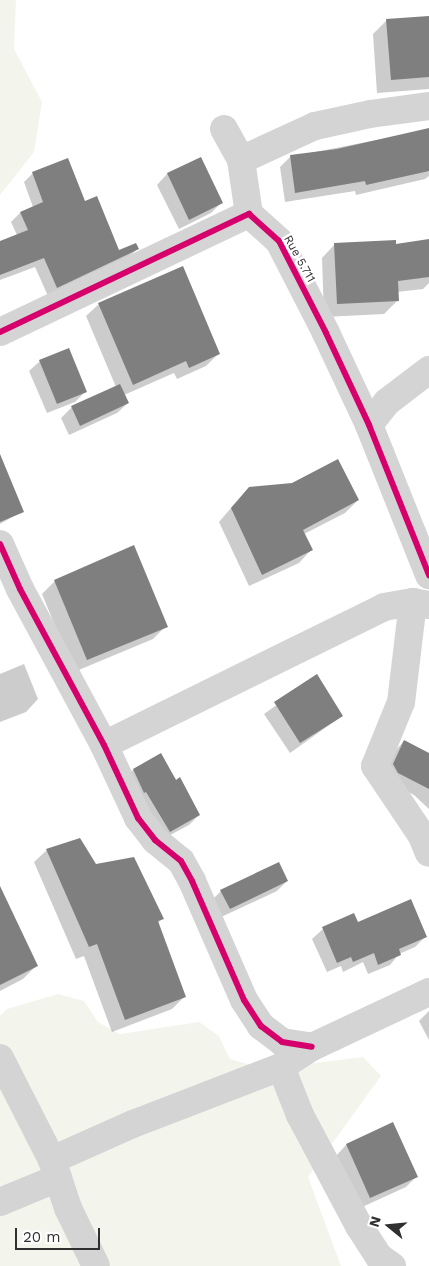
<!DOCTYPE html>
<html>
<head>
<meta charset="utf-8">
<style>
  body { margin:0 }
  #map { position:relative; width:429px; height:1266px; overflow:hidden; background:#fff; font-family:"Work Sans",sans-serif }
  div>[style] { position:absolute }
  .green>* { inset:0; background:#f3f5ed }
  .shadow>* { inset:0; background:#0003 }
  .building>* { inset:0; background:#7f7f7f }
  .minor>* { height:28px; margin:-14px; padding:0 14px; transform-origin:14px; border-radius:14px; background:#d4d4d4 }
  .cycleway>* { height:6px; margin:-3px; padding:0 3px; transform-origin:3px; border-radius:3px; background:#d6006c }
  span { translate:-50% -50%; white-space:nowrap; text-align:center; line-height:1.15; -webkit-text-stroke:5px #fff; paint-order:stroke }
  .street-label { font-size:12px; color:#303030 }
  .north { position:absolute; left:364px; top:1201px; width:50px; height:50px; -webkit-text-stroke:4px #fff; paint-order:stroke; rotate:287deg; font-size:14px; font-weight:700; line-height:20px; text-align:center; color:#303030 }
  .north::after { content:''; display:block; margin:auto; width:18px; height:22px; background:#303030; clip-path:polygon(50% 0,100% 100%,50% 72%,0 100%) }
  .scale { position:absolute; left:15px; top:1228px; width:85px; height:22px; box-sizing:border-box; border:2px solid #303030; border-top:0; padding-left:6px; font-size:15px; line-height:18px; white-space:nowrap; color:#303030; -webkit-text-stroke:4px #fff; paint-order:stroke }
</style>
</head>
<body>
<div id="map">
  <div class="green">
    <i style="clip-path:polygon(0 0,16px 0,14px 49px,42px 102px,34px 152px,0 195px)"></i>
    <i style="clip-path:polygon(58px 994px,84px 1001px,98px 1022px,120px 1034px,199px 1022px,219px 1036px,230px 1059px,254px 1066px,281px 1067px,363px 1057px,381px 1076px,308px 1177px,341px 1266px,0 1266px,0 1016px,7px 1009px)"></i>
  </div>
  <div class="shadow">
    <i style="clip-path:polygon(429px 17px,429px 89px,377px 93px,373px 34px,387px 20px)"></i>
    <i style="clip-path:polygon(427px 130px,429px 176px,425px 179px,356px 195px,355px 191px,285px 202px,280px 167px,290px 157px)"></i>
    <i style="clip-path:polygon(200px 158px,221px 203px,211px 213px,179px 229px,157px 185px,167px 174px)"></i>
    <i style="clip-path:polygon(33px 173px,84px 203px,118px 252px,137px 249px,128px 258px,48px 296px,35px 267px,0 280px,0 242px,17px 235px,11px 222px,20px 213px,33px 207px,24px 182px)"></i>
    <i style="clip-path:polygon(429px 240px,429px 283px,423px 289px,397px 292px,398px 300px,384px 314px,324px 317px,322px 258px,335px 244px,395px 245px)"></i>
    <i style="clip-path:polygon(99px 304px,218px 354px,206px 366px,177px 379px,174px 373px,124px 395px,128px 403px,117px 413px,69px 435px,61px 418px,72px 407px,116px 387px,86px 316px)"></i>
    <i style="clip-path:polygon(40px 361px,86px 391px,75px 402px,47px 413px,29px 371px)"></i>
    <i style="clip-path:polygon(0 482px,23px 511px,0 524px)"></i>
    <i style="clip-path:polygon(358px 500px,345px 513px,304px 534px,311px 550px,299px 563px,249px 586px,219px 522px,237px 501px)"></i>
    <i style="clip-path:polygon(55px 581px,166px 626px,153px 639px,74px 672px,42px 594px)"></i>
    <i style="clip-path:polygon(24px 664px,38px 699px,26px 712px,0 722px,0 674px)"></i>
    <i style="clip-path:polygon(317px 676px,342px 716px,290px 753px,264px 714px)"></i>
    <i style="clip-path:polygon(404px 741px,429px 754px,429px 809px,414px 795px,389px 782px,383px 775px,395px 751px)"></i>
    <i style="clip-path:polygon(160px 755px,199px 815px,189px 825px,159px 841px,123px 781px,133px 770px)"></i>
    <i style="clip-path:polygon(47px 850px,96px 866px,163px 918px,158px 923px,185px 996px,172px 1009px,112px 1032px,84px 956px,76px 959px,34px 862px)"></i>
    <i style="clip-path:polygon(287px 881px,277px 891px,219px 918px,211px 901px,221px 891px)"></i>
    <i style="clip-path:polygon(0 889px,37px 965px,23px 979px,0 991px)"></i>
    <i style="clip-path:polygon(353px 915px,357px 924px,426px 936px,415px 947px,399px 954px,390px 965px,368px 974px,363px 962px,343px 972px,341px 966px,327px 972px,312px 939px,323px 929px)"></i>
    <i style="clip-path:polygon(429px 1011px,429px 1040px,419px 1021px)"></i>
    <i style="clip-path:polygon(392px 1124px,416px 1177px,406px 1187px,360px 1208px,336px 1156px,346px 1145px)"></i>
  </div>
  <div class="building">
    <i style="clip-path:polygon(429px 16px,429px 77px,391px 80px,386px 19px)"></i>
    <i style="clip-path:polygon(429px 128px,429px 171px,366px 185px,365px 181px,295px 193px,290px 155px,337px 149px)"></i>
    <i style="clip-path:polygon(201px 157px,223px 203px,189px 220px,167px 173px)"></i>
    <i style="clip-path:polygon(68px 158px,85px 201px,97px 196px,119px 250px,136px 243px,139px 249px,57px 288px,44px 258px,0 275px,0 241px,28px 230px,20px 212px,43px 202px,32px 172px)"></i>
    <i style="clip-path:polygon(429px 239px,429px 277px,398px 281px,399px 301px,337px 304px,334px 243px,396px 240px,396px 244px)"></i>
    <i style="clip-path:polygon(183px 266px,220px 354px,189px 368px,186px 361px,133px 385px,98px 303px)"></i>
    <i style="clip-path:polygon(69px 348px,87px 392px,57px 404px,39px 360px)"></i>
    <i style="clip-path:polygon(120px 384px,129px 403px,80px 426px,71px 406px)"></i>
    <i style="clip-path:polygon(0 454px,24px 512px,0 522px)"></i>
    <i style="clip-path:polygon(338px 459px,359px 500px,303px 530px,313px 550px,262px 575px,231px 508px,249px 487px,292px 483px)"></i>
    <i style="clip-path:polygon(134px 545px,168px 627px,87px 660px,54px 580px)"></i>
    <i style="clip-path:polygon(317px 674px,343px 716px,300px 743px,274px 702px)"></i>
    <i style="clip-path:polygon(404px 740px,429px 753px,429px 789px,398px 773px,393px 764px)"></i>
    <i style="clip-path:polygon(161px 753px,176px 780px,180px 777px,200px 815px,170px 832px,146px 792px,144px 793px,133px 769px)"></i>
    <i style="clip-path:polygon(80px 838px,96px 864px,134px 857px,164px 919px,158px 921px,186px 997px,125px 1020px,97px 944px,89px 947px,46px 849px)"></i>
    <i style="clip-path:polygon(279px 862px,288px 881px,230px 909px,220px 890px)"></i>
    <i style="clip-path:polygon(0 886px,38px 966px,0 985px)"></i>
    <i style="clip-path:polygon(411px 899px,427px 937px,399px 949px,401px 955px,378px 965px,374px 953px,353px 962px,351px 957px,337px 963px,322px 927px,354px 913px,358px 922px)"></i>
    <i style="clip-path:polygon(393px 1122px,418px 1177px,370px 1198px,346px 1144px)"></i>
  </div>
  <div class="minor">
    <i style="left:224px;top:129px;width:35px;rotate:61deg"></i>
    <i style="left:241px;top:160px;width:55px;rotate:81.6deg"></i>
    <i style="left:241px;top:160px;width:81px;rotate:-24.7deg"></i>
    <i style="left:315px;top:126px;width:56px;rotate:-12.3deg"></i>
    <i style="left:370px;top:114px;width:60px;rotate:-7.7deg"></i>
    <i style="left:0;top:332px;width:276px;rotate:-25.4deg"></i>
    <i style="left:249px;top:214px;width:40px;rotate:42deg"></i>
    <i style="left:279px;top:241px;width:103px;rotate:62.9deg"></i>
    <i style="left:326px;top:333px;width:102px;rotate:64.9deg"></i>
    <i style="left:369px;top:425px;width:162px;rotate:68.2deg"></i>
    <i style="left:369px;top:425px;width:29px;rotate:-52deg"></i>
    <i style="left:387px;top:402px;width:53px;rotate:-37.3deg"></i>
    <i style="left:0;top:544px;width:49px;rotate:66deg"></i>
    <i style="left:20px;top:589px;width:177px;rotate:61.7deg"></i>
    <i style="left:104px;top:745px;width:81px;rotate:65deg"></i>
    <i style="left:138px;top:818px;width:28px;rotate:52deg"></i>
    <i style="left:155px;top:840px;width:33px;rotate:39deg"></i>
    <i style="left:181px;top:861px;width:23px;rotate:61deg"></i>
    <i style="left:192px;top:881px;width:130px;rotate:66.4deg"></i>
    <i style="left:244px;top:1000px;width:31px;rotate:57deg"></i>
    <i style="left:261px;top:1026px;width:26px;rotate:37deg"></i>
    <i style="left:282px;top:1042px;width:30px;rotate:9deg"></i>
    <i style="left:413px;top:602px;width:101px;rotate:96.8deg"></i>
    <i style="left:401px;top:702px;width:69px;rotate:112.1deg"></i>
    <i style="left:375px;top:766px;width:84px;rotate:56.1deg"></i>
    <i style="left:422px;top:836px;width:18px;rotate:68deg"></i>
    <i style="left:104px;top:745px;width:312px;rotate:-26.2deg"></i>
    <i style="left:384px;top:607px;width:29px;rotate:-10deg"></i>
    <i style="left:413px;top:602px;width:16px;rotate:11deg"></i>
    <i style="left:0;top:1058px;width:114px;rotate:63deg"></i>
    <i style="left:52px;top:1160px;width:51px;rotate:71.6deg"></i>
    <i style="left:68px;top:1208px;width:64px;rotate:64.2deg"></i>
    <i style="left:281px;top:1067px;width:52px;rotate:68.4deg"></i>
    <i style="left:300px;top:1115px;width:126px;rotate:62deg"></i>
    <i style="left:359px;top:1226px;width:37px;rotate:57deg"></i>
    <i style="left:379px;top:1257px;width:16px;rotate:35deg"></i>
    <i style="left:52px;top:1160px;width:89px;rotate:-24deg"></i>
    <i style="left:133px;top:1124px;width:159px;rotate:-21.1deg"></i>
    <i style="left:281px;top:1067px;width:37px;rotate:-33deg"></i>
    <i style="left:312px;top:1047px;width:129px;rotate:-25.2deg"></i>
    <i style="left:0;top:1202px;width:63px;rotate:-22.5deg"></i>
  </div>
  <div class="cycleway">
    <i style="left:0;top:332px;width:276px;rotate:-25.4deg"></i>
    <i style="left:249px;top:214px;width:40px;rotate:42deg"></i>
    <i style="left:279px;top:241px;width:103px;rotate:62.9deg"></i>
    <i style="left:326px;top:333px;width:102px;rotate:64.9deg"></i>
    <i style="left:369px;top:425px;width:162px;rotate:68.2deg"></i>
    <i style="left:0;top:544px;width:49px;rotate:66deg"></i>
    <i style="left:20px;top:589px;width:177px;rotate:61.7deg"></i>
    <i style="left:104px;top:745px;width:81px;rotate:65deg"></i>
    <i style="left:138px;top:818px;width:28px;rotate:52deg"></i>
    <i style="left:155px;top:840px;width:33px;rotate:39deg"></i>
    <i style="left:181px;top:861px;width:23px;rotate:61deg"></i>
    <i style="left:192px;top:881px;width:130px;rotate:66.4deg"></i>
    <i style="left:244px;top:1000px;width:31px;rotate:57deg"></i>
    <i style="left:261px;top:1026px;width:26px;rotate:37deg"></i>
    <i style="left:282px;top:1042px;width:30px;rotate:9deg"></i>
  </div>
  <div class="street-label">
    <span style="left:299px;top:259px;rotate:61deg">Rue 5.711</span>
  </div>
  <div class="north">N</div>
  <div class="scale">20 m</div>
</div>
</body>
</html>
